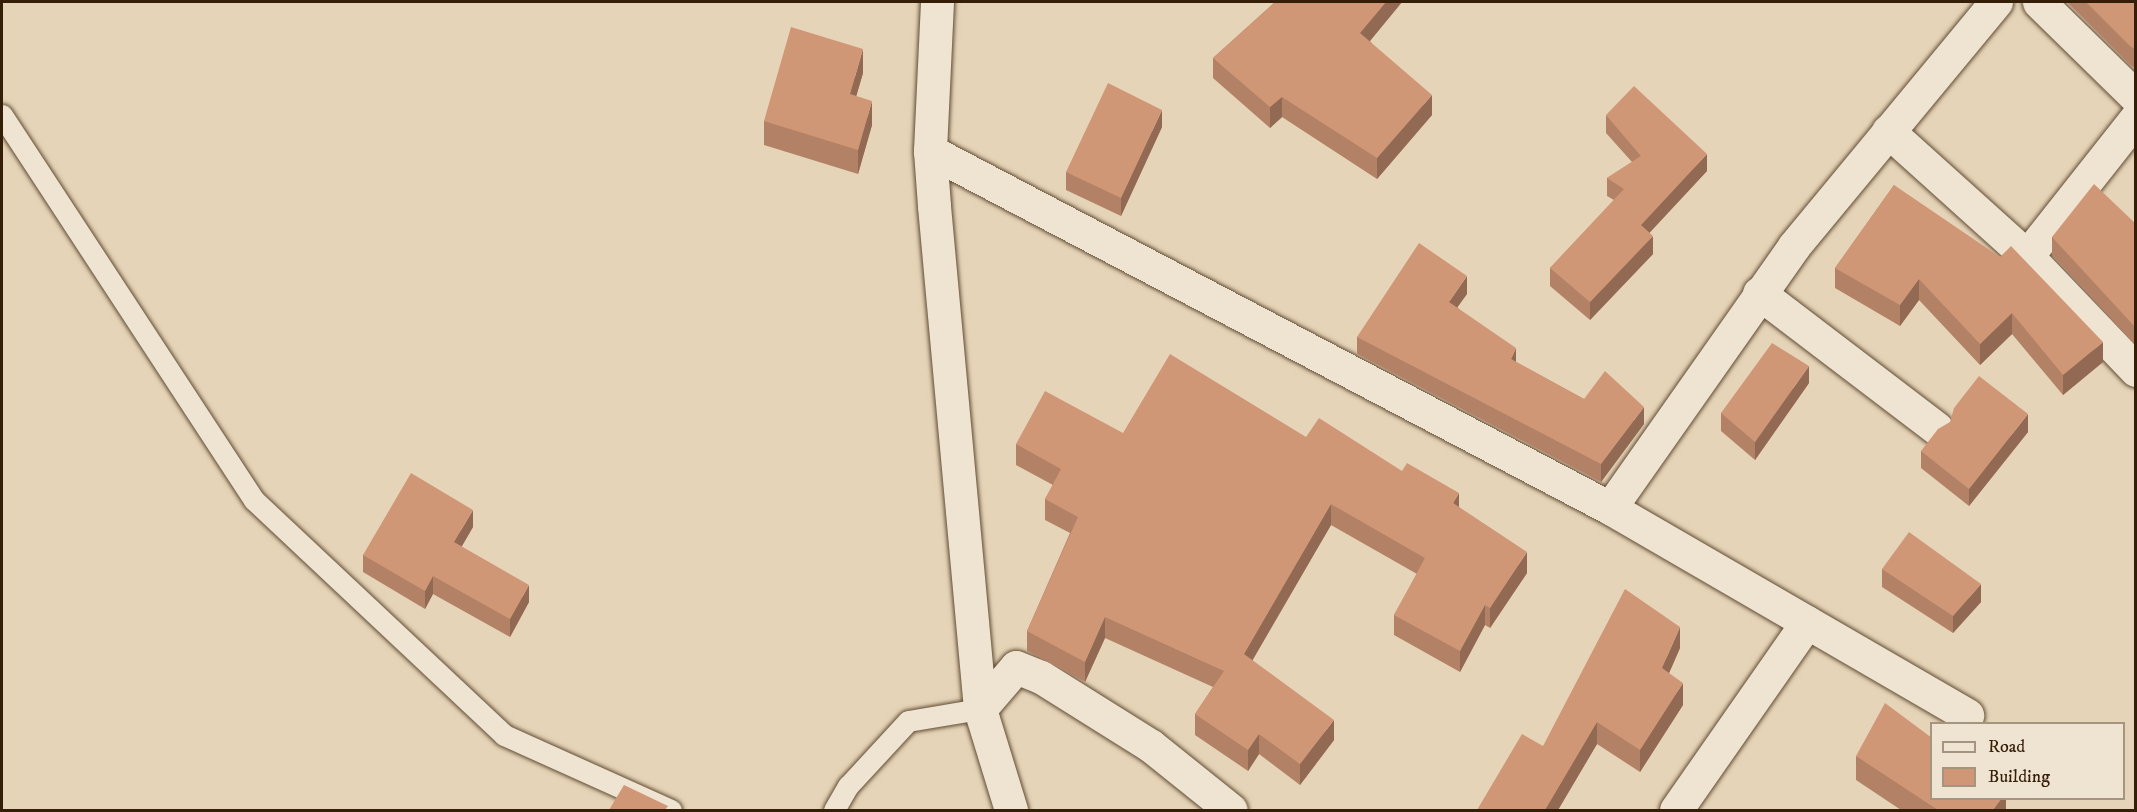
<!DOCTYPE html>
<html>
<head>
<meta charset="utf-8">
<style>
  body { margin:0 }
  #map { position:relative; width:2137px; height:812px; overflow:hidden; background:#e6d4b8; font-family:"IM FELL DW Pica",serif }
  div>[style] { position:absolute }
  .roads { filter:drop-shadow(0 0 2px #604c33) drop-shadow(0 0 2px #604c33) }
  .lane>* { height:21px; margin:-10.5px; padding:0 10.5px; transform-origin:10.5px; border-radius:10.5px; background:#efe3d1 }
  .street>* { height:33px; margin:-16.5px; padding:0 16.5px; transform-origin:16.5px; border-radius:16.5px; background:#efe3d1 }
  .secondary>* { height:33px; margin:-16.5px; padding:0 16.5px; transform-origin:16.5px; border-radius:16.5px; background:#efe3d1 }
  .wall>* { inset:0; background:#b38266 }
  .shaded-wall>* { inset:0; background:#926a53 }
  .building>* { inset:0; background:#d09777 }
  span { translate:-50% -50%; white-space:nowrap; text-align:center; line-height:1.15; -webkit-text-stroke:5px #efe3d1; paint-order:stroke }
  .frame { position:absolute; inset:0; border:3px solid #341e07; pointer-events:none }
  .legend { position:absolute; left:1930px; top:722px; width:195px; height:78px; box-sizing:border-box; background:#efe3d1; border:2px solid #a49480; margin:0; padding:8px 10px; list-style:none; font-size:18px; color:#341e07 }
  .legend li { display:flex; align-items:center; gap:12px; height:30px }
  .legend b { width:30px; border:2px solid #a49480 }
</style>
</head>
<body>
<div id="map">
  <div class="roads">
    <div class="lane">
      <i style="left:2px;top:115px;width:460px;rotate:56.8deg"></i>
      <i style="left:254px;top:500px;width:343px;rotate:43.2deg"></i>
      <i style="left:504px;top:735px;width:183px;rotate:24.2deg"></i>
      <i style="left:834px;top:810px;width:28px;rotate:-60deg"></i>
      <i style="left:848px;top:786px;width:88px;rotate:-47.3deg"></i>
      <i style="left:908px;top:721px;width:73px;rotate:-9.5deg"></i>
    </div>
    <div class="street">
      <i style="left:2039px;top:2px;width:136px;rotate:44.4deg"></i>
      <i style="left:1888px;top:131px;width:187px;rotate:42deg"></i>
      <i style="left:2027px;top:256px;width:158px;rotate:46.3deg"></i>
      <i style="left:930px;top:151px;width:768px;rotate:27.7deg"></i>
      <i style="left:1610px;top:508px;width:413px;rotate:30.1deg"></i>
      <i style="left:2027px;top:256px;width:176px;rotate:-51.7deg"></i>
      <i style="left:1759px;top:293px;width:223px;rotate:37.3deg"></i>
      <i style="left:1610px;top:508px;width:320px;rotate:-54.9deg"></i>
      <i style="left:1794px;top:246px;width:317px;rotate:-50.4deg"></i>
      <i style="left:980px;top:709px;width:55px;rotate:-49.4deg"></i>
      <i style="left:1016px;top:667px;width:27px;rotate:22deg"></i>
      <i style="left:1041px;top:677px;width:130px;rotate:32.1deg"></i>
      <i style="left:1151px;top:746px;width:102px;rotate:38.7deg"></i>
      <i style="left:1676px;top:810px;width:229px;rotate:-55.1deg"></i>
    </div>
    <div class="secondary">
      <i style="left:937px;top:2px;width:149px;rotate:92.7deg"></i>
      <i style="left:930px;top:151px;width:55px;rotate:85.8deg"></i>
      <i style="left:934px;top:206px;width:505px;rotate:84.77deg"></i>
      <i style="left:980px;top:709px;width:106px;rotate:72.9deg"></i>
    </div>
  </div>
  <div class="wall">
    <i style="clip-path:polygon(1275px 2px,1402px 2px,1370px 41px,1432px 115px,1377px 179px,1282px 117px,1270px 128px,1213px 78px,1213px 58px)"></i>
    <i style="clip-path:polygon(2067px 2px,2136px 2px,2136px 69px,2130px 65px)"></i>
    <i style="clip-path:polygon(863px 73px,856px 96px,872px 125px,858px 174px,764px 145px,764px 121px)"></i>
    <i style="clip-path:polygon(1606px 115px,1707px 171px,1649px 233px,1653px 254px,1590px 320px,1550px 286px,1550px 268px,1614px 200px,1607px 196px,1607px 178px,1632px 162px,1606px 133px)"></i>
    <i style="clip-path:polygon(1162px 127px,1121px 216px,1066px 190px,1066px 172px)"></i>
    <i style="clip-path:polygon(1894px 185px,2103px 362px,2063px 395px,2012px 334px,1980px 365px,1919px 300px,1900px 326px,1835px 288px,1835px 268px)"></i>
    <i style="clip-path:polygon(2136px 224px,2136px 346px,2052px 255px,2052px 237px)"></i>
    <i style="clip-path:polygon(1467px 294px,1457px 307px,1516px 362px,1584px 399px,1644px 424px,1601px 482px,1357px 354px,1357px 337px)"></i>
    <i style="clip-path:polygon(1809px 383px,1755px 460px,1721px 431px,1721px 413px)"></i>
    <i style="clip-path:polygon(2028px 432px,1969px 506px,1921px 468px,1921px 451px)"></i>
    <i style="clip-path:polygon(1123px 433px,1306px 437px,1459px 507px,1527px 573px,1490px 628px,1485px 625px,1460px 672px,1394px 635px,1394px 615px,1417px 574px,1331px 525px,1252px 660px,1334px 740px,1300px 785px,1259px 754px,1248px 771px,1195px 735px,1195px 714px,1213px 687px,1105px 638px,1085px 682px,1027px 651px,1027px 631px,1070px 533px,1045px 520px,1045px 499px,1053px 485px,1016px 465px,1016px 444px)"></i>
    <i style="clip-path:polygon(473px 527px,461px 547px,529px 602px,510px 637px,433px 594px,425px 609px,363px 572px,363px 555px)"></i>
    <i style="clip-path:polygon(1882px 569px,1981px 602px,1953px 633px,1882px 587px)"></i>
    <i style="clip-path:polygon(1680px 648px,1669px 673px,1683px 705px,1640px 772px,1597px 744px,1558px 810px,1477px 810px,1543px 746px)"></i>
    <i style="clip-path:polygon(1856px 756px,2006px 798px,2006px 810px,1901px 810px,1856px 780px)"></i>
  </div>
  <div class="shaded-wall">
    <i style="clip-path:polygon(1386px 2px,1402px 2px,1360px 53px,1360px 33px)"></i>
    <i style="clip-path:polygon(863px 49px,863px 73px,850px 118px,850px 94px)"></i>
    <i style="clip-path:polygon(1432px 95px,1432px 115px,1377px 179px,1377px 158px)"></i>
    <i style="clip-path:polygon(1282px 97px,1282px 117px,1270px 128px,1270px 107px)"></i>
    <i style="clip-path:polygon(872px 101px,872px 125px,858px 174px,858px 150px)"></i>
    <i style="clip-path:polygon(1162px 110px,1162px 127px,1121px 216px,1121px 198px)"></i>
    <i style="clip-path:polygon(1707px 154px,1707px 171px,1641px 242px,1641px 225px)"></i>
    <i style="clip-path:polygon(1653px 236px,1653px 254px,1590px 320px,1590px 302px)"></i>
    <i style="clip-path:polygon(1467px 276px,1467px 294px,1449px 319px,1449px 302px)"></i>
    <i style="clip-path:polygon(1919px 279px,1919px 300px,1900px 326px,1900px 305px)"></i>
    <i style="clip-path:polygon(2012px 313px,2012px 334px,1980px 365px,1980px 344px)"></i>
    <i style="clip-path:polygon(2103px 342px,2103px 362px,2063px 395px,2063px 375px)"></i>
    <i style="clip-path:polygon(1516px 348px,1516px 366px,1511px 359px)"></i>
    <i style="clip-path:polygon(1809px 366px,1809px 383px,1755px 460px,1755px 442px)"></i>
    <i style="clip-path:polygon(1644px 407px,1644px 424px,1601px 482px,1601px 464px)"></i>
    <i style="clip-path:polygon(2028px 414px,2028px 432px,1969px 506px,1969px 489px)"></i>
    <i style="clip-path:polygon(1459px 493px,1459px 514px,1453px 503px)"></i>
    <i style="clip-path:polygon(1331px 504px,1331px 525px,1244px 675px,1244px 654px)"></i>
    <i style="clip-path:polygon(473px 510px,473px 527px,454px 560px,454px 542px)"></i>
    <i style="clip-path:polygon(1527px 552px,1527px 573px,1490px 628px,1490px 608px)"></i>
    <i style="clip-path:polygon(433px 576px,433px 594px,425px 609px,425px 591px)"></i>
    <i style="clip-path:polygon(1981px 584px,1981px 602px,1953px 633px,1953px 616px)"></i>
    <i style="clip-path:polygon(529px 585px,529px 602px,510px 637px,510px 619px)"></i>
    <i style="clip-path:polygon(1485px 605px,1485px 625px,1460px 672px,1460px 651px)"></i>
    <i style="clip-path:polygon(1105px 617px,1105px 638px,1085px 682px,1085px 662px)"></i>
    <i style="clip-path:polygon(1680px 627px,1680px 648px,1662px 689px,1662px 668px)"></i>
    <i style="clip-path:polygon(1683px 683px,1683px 705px,1640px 772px,1640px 750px)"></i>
    <i style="clip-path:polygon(1334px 720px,1334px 740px,1300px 785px,1300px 764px)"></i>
    <i style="clip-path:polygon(1597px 722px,1597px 744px,1558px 810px,1545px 810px)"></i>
    <i style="clip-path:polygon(1259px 734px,1259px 754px,1248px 771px,1248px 750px)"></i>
    <i style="clip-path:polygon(2002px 798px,2006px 798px,2006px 810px,1993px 810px)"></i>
  </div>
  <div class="building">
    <i style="clip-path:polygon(1275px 2px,1386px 2px,1360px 33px,1432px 95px,1377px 158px,1282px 97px,1270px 107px,1213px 58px)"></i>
    <i style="clip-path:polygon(2086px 2px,2136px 2px,2136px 50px,2130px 46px)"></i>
    <i style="clip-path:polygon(791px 27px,863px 49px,850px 94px,872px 101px,858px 150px,764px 121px)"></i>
    <i style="clip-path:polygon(1108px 83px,1162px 110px,1121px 198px,1066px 172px)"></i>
    <i style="clip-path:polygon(1634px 86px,1707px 154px,1641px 225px,1653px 236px,1590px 302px,1550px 268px,1624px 189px,1607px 178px,1641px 156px,1606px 115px)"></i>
    <i style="clip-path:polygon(2094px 184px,2136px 224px,2136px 328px,2052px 237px)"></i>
    <i style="clip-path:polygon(1894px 185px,2000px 257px,2011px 246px,2103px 342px,2063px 375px,2012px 313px,1980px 344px,1919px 279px,1900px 305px,1835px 268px)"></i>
    <i style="clip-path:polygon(1419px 243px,1467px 276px,1449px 302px,1516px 348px,1511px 359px,1584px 399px,1605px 371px,1644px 407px,1601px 464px,1357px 337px)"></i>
    <i style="clip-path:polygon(1772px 343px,1809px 366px,1755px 442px,1721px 413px)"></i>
    <i style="clip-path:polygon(1170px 354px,1306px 437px,1319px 418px,1402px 471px,1407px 463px,1459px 493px,1453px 503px,1527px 552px,1490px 608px,1485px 605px,1460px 651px,1394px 615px,1425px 558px,1331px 504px,1244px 654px,1334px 720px,1300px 764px,1259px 734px,1248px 750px,1195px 714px,1224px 671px,1105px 617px,1085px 662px,1027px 631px,1078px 517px,1045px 499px,1061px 469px,1016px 444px,1045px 391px,1123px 433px)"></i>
    <i style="clip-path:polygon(1979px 376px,2028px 414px,1969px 489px,1921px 451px,1938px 429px,1950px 422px,1954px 408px)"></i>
    <i style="clip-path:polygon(411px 473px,473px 510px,454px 542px,529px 585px,510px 619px,433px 576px,425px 591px,363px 555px)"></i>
    <i style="clip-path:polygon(1909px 532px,1981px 584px,1953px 616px,1882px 569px)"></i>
    <i style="clip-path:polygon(1625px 589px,1680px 627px,1662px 668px,1683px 683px,1640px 750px,1597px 722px,1545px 810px,1477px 810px,1522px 734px,1543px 746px)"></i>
    <i style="clip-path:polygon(1885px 703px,1932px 738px,1932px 798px,2002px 798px,1993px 810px,1938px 810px,1856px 756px)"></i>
    <i style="clip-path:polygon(624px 785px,668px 806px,665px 810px,609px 810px)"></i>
  </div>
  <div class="frame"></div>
  <ul class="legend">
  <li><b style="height:8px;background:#efe3d1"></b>Road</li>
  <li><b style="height:16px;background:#d09777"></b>Building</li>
  </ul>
</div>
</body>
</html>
